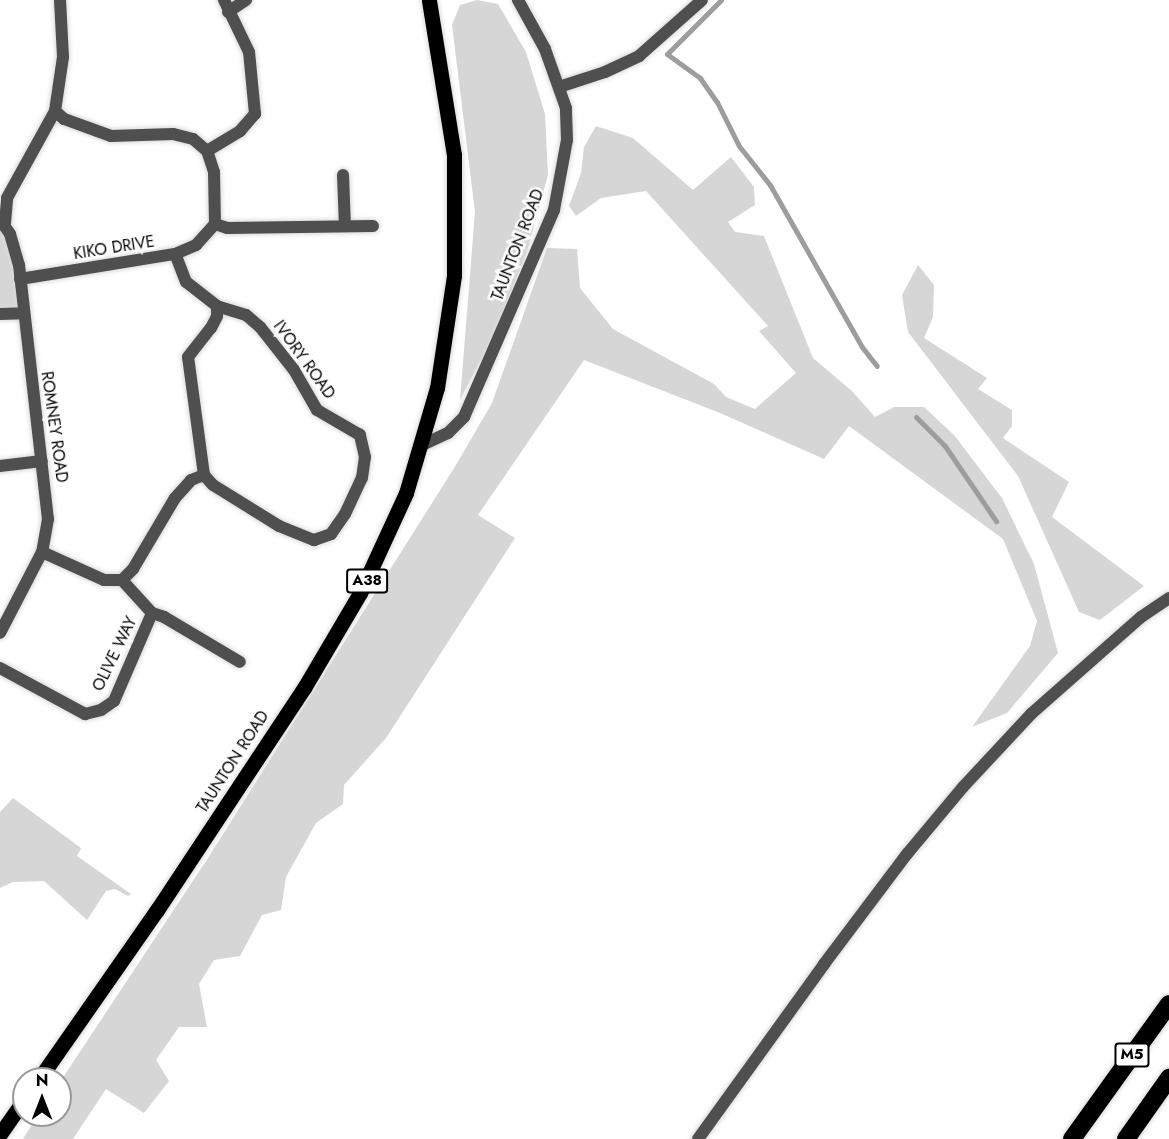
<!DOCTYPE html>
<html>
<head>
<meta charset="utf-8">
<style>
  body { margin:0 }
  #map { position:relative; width:1169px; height:1139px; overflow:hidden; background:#fff; font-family:Jost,sans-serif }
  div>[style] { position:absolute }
  .green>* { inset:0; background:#d6d6d6 }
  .stream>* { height:5px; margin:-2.5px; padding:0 2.5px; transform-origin:2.5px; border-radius:2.5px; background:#9d9d9d }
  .roads { filter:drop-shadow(0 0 2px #dbdbdb) drop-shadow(0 0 2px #dbdbdb) }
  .street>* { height:12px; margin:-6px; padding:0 6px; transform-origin:6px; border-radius:6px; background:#4f4f4f }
  .primary>* { height:15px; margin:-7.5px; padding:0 7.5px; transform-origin:7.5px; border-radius:7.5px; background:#000 }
  .highway>* { height:18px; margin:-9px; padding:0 9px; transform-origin:9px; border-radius:9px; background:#000 }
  span { translate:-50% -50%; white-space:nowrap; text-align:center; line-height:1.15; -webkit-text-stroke:5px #fff; paint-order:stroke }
  .shield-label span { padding:2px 4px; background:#fff; border:2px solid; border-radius:4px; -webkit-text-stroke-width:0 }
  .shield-label { font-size:15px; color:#000; font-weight:700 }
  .street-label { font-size:16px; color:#000 }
  .north { position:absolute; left:12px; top:1067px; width:60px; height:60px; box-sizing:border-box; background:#fff; border:2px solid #999; border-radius:50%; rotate:0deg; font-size:16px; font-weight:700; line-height:24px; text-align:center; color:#000 }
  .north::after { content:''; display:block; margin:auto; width:21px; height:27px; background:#000; clip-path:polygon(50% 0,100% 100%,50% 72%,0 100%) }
</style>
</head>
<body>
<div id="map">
  <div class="green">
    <i style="clip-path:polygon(477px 0,498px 4px,526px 52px,545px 114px,548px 175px,527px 252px,494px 335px,460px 400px,475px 212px,452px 25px,460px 5px)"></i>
    <i style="clip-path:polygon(596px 126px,633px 138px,693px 190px,731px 157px,754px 187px,755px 205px,728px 222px,735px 232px,764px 236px,813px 358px,852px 391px,875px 417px,894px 407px,924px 407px,954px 435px,1002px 498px,1034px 564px,1058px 653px,1007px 713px,972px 727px,1030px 646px,1037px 621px,1003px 539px,849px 426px,824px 459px,720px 413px,584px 360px,478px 515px,515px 538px,386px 738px,344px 785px,343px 804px,316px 823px,286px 877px,281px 910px,262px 915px,240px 956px,214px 960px,199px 984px,207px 1027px,179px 1027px,156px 1060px,169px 1081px,144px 1113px,106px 1089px,73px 1139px,23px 1139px,38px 1115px,60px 1115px,60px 1082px,206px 861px,456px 465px,492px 403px,547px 248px,577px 249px,580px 288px,613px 329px,714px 384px,726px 397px,755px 409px,796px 373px,759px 331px,768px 326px,646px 191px,601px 198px,576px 216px,569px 206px,581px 173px,584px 147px)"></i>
    <i style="clip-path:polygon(0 220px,5px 223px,23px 313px,0 314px)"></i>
    <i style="clip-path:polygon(918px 265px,934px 285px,933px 317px,924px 338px,987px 378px,978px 389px,1012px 410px,1012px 426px,1003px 438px,1069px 482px,1052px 517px,1144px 586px,1100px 620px,1079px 612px,1018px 476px,908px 332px,902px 295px)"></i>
    <i style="clip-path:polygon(13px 798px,81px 848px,77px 856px,131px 894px,128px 896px,115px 889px,106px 891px,87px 920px,44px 881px,13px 882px,0 888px,0 812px)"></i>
  </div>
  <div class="stream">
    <i style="left:721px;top:0;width:76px;rotate:135deg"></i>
    <i style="left:667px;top:54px;width:41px;rotate:36deg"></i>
    <i style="left:700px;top:78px;width:29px;rotate:55deg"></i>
    <i style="left:717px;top:102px;width:49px;rotate:63.4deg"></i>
    <i style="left:739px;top:146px;width:50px;rotate:51.5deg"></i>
    <i style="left:770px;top:185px;width:186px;rotate:60.4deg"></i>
    <i style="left:862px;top:347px;width:24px;rotate:52deg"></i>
    <i style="left:916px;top:417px;width:41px;rotate:45deg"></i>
    <i style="left:945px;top:446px;width:91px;rotate:55.8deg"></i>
  </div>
  <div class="roads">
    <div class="street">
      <i style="left:228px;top:12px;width:22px;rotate:-34deg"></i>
      <i style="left:559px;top:87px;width:48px;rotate:-18.1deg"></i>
      <i style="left:605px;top:72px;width:38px;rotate:-25deg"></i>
      <i style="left:639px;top:56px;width:84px;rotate:-41.6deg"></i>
      <i style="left:207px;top:151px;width:39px;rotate:-31deg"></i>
      <i style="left:240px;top:131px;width:23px;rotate:-49deg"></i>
      <i style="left:255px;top:114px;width:62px;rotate:-95.5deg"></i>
      <i style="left:249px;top:52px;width:58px;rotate:-115.7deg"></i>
      <i style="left:343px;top:175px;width:51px;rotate:87.8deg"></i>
      <i style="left:0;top:220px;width:17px;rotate:54deg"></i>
      <i style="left:10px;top:234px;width:32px;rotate:74deg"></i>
      <i style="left:19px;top:265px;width:256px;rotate:83.5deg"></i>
      <i style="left:48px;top:519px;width:34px;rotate:100deg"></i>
      <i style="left:42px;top:552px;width:91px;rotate:117.4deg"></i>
      <i style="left:5px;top:223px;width:25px;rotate:-85deg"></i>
      <i style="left:7px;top:198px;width:99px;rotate:-61.1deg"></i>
      <i style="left:55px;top:111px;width:55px;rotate:-81.6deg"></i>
      <i style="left:63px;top:57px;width:57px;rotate:-93deg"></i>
      <i style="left:215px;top:224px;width:13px;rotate:18deg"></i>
      <i style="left:227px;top:228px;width:146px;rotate:-0.8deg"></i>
      <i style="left:20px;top:279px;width:157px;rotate:-9.2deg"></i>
      <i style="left:175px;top:254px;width:23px;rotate:-23deg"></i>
      <i style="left:196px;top:245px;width:28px;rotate:-48deg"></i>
      <i style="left:215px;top:224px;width:52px;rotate:-91.1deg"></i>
      <i style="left:214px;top:172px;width:22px;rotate:-108deg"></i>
      <i style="left:207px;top:151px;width:18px;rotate:-139deg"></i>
      <i style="left:193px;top:139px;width:21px;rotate:-166deg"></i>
      <i style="left:173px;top:134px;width:62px;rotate:178.2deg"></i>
      <i style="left:111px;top:136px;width:50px;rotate:-160.1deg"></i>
      <i style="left:64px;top:119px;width:12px;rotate:-138deg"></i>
      <i style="left:0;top:314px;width:23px;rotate:-2deg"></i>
      <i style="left:422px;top:445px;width:29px;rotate:-25deg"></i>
      <i style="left:448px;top:433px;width:23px;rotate:-45deg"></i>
      <i style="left:464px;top:417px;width:226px;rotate:-66.5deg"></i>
      <i style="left:554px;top:210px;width:71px;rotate:-79.5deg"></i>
      <i style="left:567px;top:140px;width:32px;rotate:-92deg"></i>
      <i style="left:566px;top:108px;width:63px;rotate:-109.6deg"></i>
      <i style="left:545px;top:49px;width:56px;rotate:-118.9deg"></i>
      <i style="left:0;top:466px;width:42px;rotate:-6.8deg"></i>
      <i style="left:204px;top:475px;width:13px;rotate:48deg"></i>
      <i style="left:213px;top:485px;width:78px;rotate:31.8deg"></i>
      <i style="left:279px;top:526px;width:38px;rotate:22deg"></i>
      <i style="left:314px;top:540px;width:18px;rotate:-19deg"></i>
      <i style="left:331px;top:534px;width:24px;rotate:-55deg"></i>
      <i style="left:345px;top:514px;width:40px;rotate:-65deg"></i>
      <i style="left:362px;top:478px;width:21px;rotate:-82deg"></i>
      <i style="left:365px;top:457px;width:23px;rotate:-103deg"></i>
      <i style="left:360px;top:435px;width:50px;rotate:-149.8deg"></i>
      <i style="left:317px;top:410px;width:46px;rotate:-119.9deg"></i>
      <i style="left:294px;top:370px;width:55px;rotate:-128.3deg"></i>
      <i style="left:260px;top:327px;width:18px;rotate:-139deg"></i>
      <i style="left:246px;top:315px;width:30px;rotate:-163deg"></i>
      <i style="left:42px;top:552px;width:68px;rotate:24.3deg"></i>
      <i style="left:104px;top:580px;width:18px"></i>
      <i style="left:122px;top:580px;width:16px;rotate:-45deg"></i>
      <i style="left:133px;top:569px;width:82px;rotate:-59.4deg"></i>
      <i style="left:175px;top:498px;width:24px;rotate:-48deg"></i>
      <i style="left:191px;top:480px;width:14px;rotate:-21deg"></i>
      <i style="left:204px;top:475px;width:119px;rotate:-97.7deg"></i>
      <i style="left:188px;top:357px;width:37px;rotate:-52deg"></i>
      <i style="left:211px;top:328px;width:13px;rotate:-63deg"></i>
      <i style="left:217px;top:316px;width:10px;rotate:-90deg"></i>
      <i style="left:217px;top:306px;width:39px;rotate:-142deg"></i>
      <i style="left:186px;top:282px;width:30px;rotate:-111deg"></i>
      <i style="left:152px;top:613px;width:13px;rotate:18deg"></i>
      <i style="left:164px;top:617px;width:88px;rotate:30.6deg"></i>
      <i style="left:0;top:668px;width:97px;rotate:28.4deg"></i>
      <i style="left:85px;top:714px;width:16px;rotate:-14deg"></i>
      <i style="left:101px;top:710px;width:16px;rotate:-35deg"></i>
      <i style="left:114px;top:701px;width:96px;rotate:-66.6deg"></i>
      <i style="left:152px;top:613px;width:45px;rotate:-132.3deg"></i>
      <i style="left:698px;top:1139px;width:216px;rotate:-54.2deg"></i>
      <i style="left:824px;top:964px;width:138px;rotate:-53deg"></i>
      <i style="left:907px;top:854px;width:87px;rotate:-50.1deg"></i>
      <i style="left:963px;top:787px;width:100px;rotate:-47deg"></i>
      <i style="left:1031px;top:714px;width:147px;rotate:-41.4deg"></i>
      <i style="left:1141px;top:617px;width:34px;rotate:-34deg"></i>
    </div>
    <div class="primary">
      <i style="left:39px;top:1079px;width:206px;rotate:-55.1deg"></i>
      <i style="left:157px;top:910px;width:266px;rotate:-56.5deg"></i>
      <i style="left:304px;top:688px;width:110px;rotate:-59.5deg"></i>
      <i style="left:360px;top:593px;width:110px;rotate:-65.3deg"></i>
      <i style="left:406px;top:493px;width:109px;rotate:-73.6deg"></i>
      <i style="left:437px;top:388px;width:113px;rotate:-81.4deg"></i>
      <i style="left:454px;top:276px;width:121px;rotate:-90deg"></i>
      <i style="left:454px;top:155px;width:157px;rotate:-99.2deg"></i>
      <i style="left:0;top:1134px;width:42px;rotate:-54.8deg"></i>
    </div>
    <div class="highway">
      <i style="left:1072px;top:1139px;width:166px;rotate:-54.3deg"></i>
      <i style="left:1126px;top:1139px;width:75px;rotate:-54.8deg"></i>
    </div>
  </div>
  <div class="shield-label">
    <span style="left:367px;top:581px">A38</span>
    <span style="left:1132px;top:1055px">M5</span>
  </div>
  <div class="street-label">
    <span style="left:518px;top:245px;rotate:-69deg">TAUNTON ROAD</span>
    <span style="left:114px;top:248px;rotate:-9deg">KIKO DRIVE</span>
    <span style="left:304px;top:360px;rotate:54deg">IVORY ROAD</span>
    <span style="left:54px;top:427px;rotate:82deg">ROMNEY ROAD</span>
    <span style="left:115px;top:654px;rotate:-64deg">OLIVE WAY</span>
    <span style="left:233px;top:762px;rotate:-57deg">TAUNTON ROAD</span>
  </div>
  <div class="north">N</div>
</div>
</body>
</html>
